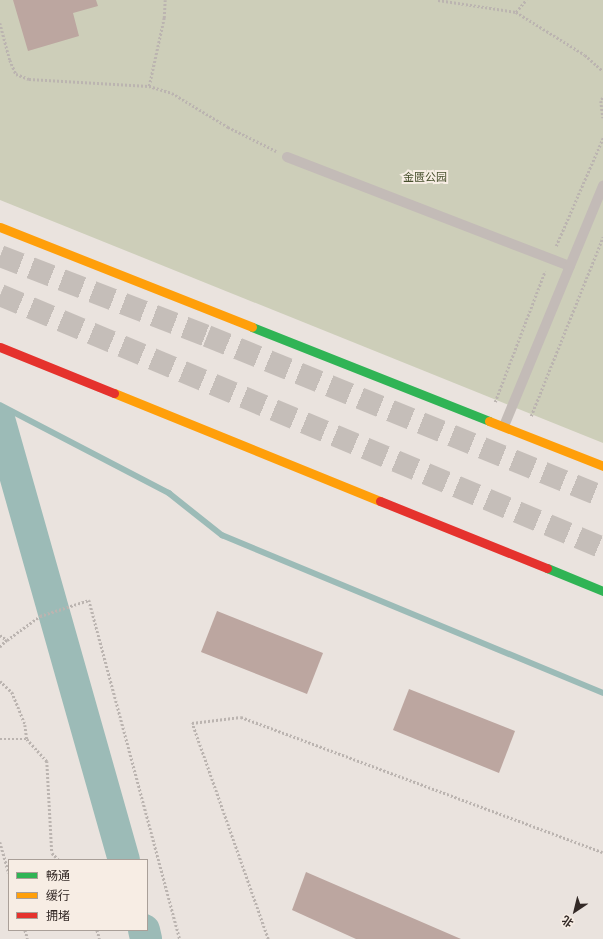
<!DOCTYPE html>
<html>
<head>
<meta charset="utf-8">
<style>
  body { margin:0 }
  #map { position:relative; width:603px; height:939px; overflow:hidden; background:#eae3de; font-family:"Source Sans 3","Noto Sans SC",sans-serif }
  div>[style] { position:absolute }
  .green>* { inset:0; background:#cdceb9 }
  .stream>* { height:5.5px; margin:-2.75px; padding:0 2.75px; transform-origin:2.75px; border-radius:2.75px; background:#9cbbb7 }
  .river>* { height:32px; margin:-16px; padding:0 16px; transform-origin:16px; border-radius:16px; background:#9cbbb7 }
  .building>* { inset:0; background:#bca6a0 }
  .highway-tunnel>* { height:22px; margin-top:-11px; transform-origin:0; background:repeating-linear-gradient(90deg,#c5beb9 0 22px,transparent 0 33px) }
  .path>* { height:2.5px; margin-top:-1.25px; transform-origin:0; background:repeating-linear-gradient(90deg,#bbb4b0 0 2px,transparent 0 4px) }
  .lane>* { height:10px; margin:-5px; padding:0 5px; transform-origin:5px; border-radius:5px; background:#c3bbb7 }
  .fast>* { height:9px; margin:-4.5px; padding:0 4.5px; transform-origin:4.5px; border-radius:4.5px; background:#30b455 }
  .slow>* { height:9px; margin:-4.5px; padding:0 4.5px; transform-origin:4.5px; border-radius:4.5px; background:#ff9f0a }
  .jam>* { height:9px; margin:-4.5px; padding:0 4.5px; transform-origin:4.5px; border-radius:4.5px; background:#e5322d }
  span { translate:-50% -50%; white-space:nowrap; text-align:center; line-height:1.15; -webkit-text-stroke:4px #f7ede4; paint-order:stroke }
  .park-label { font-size:11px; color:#464f2c }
  .legend { position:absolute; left:8px; top:859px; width:140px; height:72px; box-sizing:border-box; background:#f7ede4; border:1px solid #a99f98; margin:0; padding:5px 7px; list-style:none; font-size:12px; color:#332926 }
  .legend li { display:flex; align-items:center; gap:8px; height:20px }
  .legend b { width:20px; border:1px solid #a99f98 }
  .north { position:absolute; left:555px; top:891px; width:40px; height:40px; -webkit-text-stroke:3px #f7ede4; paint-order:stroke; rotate:215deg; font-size:11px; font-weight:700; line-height:16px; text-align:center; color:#332926 }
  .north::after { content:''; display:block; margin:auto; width:14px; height:18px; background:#332926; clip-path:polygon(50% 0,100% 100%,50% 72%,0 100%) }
</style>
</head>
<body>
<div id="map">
  <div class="green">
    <i style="clip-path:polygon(0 0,603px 0,603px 443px,0 200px)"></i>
  </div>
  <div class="stream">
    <i style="left:0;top:405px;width:191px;rotate:27.5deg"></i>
    <i style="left:169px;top:493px;width:68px;rotate:38.4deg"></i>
    <i style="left:222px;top:535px;width:412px;rotate:22.5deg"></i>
  </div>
  <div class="river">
    <i style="left:0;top:422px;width:455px;rotate:74.2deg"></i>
    <i style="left:144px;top:930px;width:9px;rotate:77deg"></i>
  </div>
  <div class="building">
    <i style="clip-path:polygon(13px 0,96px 0,98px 6px,73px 13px,79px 36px,28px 51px)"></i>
    <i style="clip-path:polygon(217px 611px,323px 653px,307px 694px,201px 652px)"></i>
    <i style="clip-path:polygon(409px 689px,515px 731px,499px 773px,393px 730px)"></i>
    <i style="clip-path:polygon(306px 872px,461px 939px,356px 939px,292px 910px)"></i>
  </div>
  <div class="highway-tunnel">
    <i style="left:0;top:256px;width:222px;rotate:21.1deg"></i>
    <i style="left:207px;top:336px;width:427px;rotate:22.1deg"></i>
    <i style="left:0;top:295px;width:654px;rotate:22.76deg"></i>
  </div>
  <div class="path">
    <i style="left:438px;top:0;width:79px;rotate:8.7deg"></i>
    <i style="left:516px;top:12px;width:81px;rotate:31.9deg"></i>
    <i style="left:585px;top:55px;width:24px;rotate:42deg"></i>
    <i style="left:516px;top:12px;width:16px;rotate:-50deg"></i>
    <i style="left:0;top:23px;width:38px;rotate:75deg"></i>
    <i style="left:10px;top:60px;width:15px;rotate:67deg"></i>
    <i style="left:16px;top:74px;width:14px;rotate:21deg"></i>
    <i style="left:29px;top:79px;width:120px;rotate:3.3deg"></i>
    <i style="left:149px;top:86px;width:24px;rotate:17deg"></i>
    <i style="left:172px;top:93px;width:66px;rotate:31.3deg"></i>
    <i style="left:228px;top:127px;width:54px;rotate:26.6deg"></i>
    <i style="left:149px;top:86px;width:70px;rotate:-77.6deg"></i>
    <i style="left:164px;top:18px;width:18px;rotate:-87deg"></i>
    <i style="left:603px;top:98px;width:4px;rotate:124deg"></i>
    <i style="left:601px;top:101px;width:17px;rotate:83deg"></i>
    <i style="left:556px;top:246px;width:118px;rotate:-66.5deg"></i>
    <i style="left:495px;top:402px;width:140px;rotate:-69.1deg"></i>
    <i style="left:531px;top:416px;width:193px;rotate:-68.1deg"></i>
    <i style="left:0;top:635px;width:9px;rotate:36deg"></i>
    <i style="left:7px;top:640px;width:10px;rotate:135deg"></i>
    <i style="left:7px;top:640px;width:41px;rotate:-36deg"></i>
    <i style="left:40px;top:616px;width:52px;rotate:-18.1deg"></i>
    <i style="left:89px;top:600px;width:351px;rotate:75deg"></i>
    <i style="left:0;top:681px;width:16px;rotate:43deg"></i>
    <i style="left:12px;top:692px;width:35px;rotate:68deg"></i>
    <i style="left:25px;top:725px;width:14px;rotate:82deg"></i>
    <i style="left:0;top:739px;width:27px"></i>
    <i style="left:27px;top:739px;width:30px;rotate:48deg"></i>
    <i style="left:47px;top:761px;width:92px;rotate:86.9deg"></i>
    <i style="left:52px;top:853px;width:10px;rotate:45deg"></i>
    <i style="left:0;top:842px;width:32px;rotate:74deg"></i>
    <i style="left:25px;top:930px;width:9px;rotate:72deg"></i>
    <i style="left:97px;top:930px;width:9px;rotate:72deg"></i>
    <i style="left:268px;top:939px;width:229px;rotate:-109.4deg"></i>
    <i style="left:192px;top:723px;width:49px;rotate:-7deg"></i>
    <i style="left:241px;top:717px;width:386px;rotate:20.5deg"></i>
  </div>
  <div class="lane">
    <i style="left:287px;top:157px;width:303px;rotate:21.1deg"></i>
    <i style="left:504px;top:426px;width:260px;rotate:-67.6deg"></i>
  </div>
  <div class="fast">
    <i style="left:252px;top:327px;width:255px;rotate:21.6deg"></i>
    <i style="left:547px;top:568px;width:61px;rotate:22.3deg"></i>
  </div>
  <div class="slow">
    <i style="left:0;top:227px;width:271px;rotate:21.6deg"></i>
    <i style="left:114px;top:393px;width:287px;rotate:22.1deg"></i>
    <i style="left:489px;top:421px;width:123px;rotate:21.5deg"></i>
  </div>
  <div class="jam">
    <i style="left:0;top:347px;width:123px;rotate:22deg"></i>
    <i style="left:380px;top:501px;width:180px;rotate:21.9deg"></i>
  </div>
  <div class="park-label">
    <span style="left:425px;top:178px">金匮公园</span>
  </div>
  <ul class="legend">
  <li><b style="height:5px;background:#30b455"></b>畅通</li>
  <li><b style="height:5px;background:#ff9f0a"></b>缓行</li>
  <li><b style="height:5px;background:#e5322d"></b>拥堵</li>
  </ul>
  <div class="north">北</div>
</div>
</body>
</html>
